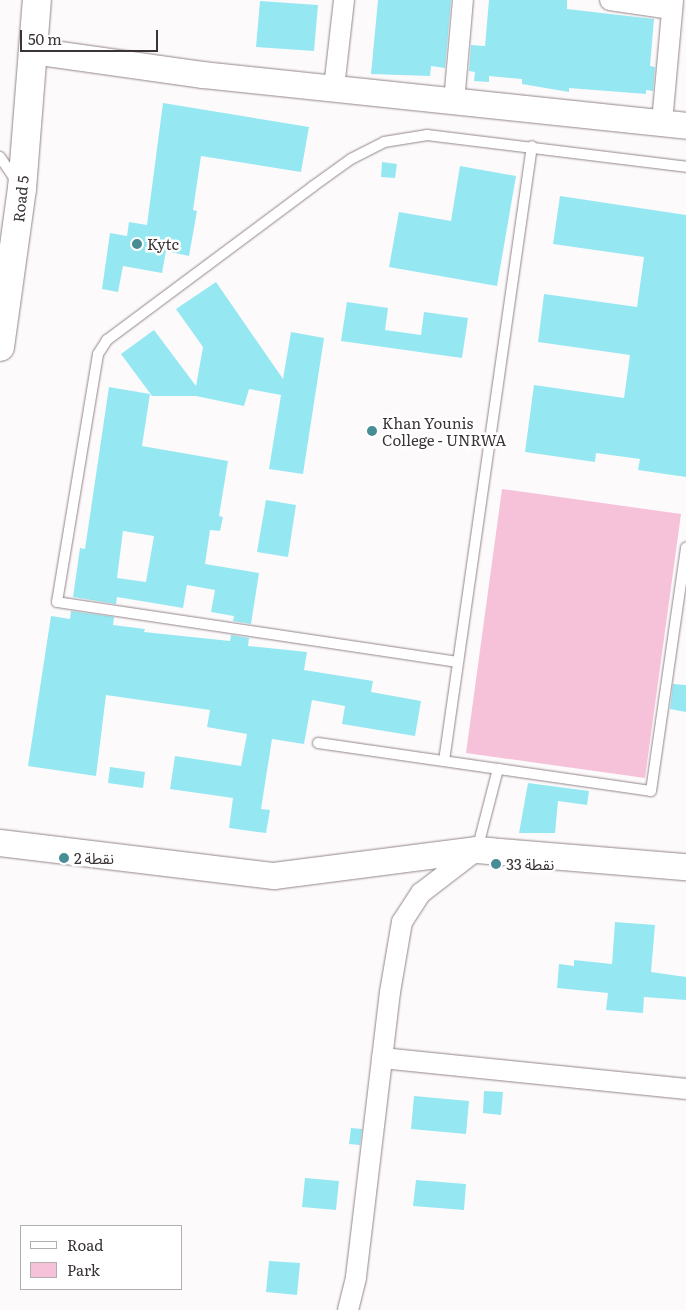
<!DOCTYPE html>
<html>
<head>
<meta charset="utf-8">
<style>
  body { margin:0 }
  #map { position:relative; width:686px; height:1310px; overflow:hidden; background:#fdfafc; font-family:Literata,"Noto Sans Arabic",serif }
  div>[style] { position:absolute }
  .green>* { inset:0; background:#f6c2d9 }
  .building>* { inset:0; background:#95e8f2 }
  .roads { filter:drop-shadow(0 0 1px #92858a) drop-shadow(0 0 1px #92858a) }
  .service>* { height:10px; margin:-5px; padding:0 5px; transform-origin:5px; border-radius:5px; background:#fff }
  .minor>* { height:20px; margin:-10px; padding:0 10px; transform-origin:10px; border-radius:10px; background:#fff }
  .tertiary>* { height:26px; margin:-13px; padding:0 13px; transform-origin:13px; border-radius:13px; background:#fff }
  .secondary>* { height:28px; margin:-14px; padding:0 14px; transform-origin:14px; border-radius:14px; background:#fff }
  .dots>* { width:14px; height:14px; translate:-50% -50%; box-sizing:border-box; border:2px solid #fff; border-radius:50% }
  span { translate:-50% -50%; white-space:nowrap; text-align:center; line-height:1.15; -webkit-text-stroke:5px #fff; paint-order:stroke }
  .street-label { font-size:15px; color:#3a3436 }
  .poi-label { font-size:15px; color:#3a3436 }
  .left { translate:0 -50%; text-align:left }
  .legend { position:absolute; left:20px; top:1225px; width:162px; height:65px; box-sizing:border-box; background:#fff; border:1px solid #b0aeaf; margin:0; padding:6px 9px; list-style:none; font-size:15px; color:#3a3436 }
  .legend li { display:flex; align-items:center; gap:10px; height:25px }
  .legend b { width:25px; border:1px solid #b0aeaf }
  .scale { position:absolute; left:20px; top:30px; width:138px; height:22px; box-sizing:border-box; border:2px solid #3a3436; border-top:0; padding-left:6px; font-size:15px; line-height:18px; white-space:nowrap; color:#3a3436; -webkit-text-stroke:4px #fff; paint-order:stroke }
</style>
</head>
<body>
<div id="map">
  <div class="green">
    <i style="clip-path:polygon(502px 489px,681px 514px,645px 778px,466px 753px)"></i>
  </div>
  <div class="building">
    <i style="clip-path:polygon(378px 0,451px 0,445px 68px,431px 66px,430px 76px,371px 74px)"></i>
    <i style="clip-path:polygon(489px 0,567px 0,567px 9px,654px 19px,650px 66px,655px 67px,653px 91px,646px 90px,646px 94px,569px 88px,569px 92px,522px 84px,522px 79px,489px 76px,489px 82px,474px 81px,475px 72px,469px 71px,471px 45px,485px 46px)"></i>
    <i style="clip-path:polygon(260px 1px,318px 5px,314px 51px,256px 47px)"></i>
    <i style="clip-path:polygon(163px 103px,309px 127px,301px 172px,201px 156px,193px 210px,197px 211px,189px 256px,166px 251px,162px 273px,123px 266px,118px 292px,102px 289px,110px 233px,127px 236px,129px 222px,147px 225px)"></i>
    <i style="clip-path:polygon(382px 162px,397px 164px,395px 178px,381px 177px)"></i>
    <i style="clip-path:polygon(460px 166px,516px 176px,497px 286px,389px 267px,399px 212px,451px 221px)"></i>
    <i style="clip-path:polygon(560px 196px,686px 215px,686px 477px,638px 470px,640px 459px,596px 453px,595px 462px,525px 452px,534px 385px,624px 398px,630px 355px,538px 342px,544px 294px,637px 307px,644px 257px,553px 244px)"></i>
    <i style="clip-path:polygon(216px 282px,283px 379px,291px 332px,324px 338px,303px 474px,269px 469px,281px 395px,249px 389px,244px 406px,196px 396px,152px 396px,121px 354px,154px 330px,196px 386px,203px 347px,176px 309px)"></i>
    <i style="clip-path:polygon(347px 302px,388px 308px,385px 330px,421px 335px,424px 312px,468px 318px,462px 358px,341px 341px)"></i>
    <i style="clip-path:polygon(evenodd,109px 387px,150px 394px,142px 446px,228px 461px,219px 516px,223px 517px,220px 531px,210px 530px,205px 564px,259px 573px,251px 624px,233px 621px,234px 616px,211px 612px,215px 590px,187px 585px,183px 608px,117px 597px,116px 604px,73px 597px,80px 548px,85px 549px,109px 387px,123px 531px,154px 536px,146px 582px,117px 578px,123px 531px)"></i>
    <i style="clip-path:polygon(266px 500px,296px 505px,288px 557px,257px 552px)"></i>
    <i style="clip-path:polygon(71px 611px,114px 617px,113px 625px,145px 629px,144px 632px,230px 641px,231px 635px,249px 638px,248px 646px,307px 652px,304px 670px,373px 681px,371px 692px,421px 701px,415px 736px,342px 724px,345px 706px,312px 700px,304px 744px,272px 739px,261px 809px,270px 810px,266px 833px,229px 828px,233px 798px,170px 789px,175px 756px,241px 766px,247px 734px,207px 727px,210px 710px,106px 695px,96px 776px,28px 766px,51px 616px,70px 619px)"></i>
    <i style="clip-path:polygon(673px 684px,686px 685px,686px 712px,670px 709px)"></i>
    <i style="clip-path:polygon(110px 767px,145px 772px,143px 788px,108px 783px)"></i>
    <i style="clip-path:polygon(528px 783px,589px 791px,587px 805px,558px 801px,555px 833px,519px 833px)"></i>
    <i style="clip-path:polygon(615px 922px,655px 925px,651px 972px,686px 977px,686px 1000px,644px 997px,643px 1013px,606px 1010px,608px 993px,557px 988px,559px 964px,574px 966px,574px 960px,612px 964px)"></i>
    <i style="clip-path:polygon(484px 1091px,503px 1092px,501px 1115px,483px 1113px)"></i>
    <i style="clip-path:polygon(414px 1096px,469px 1101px,466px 1134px,411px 1129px)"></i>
    <i style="clip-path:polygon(351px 1128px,362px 1129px,360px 1145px,349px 1144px)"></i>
    <i style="clip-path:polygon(305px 1178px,339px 1181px,336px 1210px,302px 1207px)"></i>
    <i style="clip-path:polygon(416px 1180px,466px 1184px,464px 1210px,413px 1206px)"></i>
    <i style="clip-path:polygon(269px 1261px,300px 1263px,297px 1295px,266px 1292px)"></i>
  </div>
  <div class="roads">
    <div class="service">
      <i style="left:0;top:157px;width:29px;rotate:56deg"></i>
      <i style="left:458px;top:662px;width:405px;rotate:-171.5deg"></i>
      <i style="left:57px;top:602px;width:251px;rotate:-80.6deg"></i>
      <i style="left:98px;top:354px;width:17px;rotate:-57deg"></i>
      <i style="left:107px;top:340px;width:256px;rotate:-36.7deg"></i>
      <i style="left:312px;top:187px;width:48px;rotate:-35.7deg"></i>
      <i style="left:351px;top:159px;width:37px;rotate:-27deg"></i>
      <i style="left:384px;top:142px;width:44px;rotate:-9.2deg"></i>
      <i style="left:427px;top:135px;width:261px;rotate:7deg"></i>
      <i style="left:318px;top:743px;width:336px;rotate:8.2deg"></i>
      <i style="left:651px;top:791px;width:246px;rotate:-81.8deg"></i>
      <i style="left:444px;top:761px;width:621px;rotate:-81.86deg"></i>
      <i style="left:477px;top:850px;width:84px;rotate:-75.5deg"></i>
    </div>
    <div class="minor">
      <i style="left:610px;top:0;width:62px;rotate:8.4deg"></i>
      <i style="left:334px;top:88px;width:89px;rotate:-83.5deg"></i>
      <i style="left:454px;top:102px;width:102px;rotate:-85deg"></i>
      <i style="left:662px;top:122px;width:122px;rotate:-84.8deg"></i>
      <i style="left:382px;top:1058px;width:306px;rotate:5.8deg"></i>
      <i style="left:348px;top:1310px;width:34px;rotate:-76deg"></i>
      <i style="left:356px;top:1277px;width:287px;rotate:-83.2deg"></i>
      <i style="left:390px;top:992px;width:71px;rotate:-80.3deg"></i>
      <i style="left:402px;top:922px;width:35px;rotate:-57deg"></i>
      <i style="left:421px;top:893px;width:71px;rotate:-37.5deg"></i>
    </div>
    <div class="tertiary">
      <i style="left:32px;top:51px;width:173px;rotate:8deg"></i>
      <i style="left:203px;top:75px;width:486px;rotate:6deg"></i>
      <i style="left:0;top:843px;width:276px;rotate:6.9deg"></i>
      <i style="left:274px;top:876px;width:205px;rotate:-7.3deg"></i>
      <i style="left:477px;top:850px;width:210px;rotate:4.7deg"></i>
    </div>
    <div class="secondary">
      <i style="left:0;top:347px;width:160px;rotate:-82.1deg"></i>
      <i style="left:22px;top:189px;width:190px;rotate:-85.5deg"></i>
    </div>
  </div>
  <div class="dots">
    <i style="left:137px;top:244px;background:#468d95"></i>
    <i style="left:372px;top:431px;background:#468d95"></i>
    <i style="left:64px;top:858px;background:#468d95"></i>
    <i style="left:496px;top:864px;background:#468d95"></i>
  </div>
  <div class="street-label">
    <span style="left:20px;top:199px;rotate:-84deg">Road 5</span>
  </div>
  <div class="poi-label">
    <span class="left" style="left:147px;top:244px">Kytc</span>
    <span class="left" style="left:382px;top:431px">Khan Younis<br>College - UNRWA</span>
    <span class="left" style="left:74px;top:858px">نقطة 2</span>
    <span class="left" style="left:506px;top:864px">نقطة 33</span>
  </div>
  <ul class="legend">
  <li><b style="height:6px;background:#fff"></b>Road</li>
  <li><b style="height:14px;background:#f6c2d9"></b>Park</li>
  </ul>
  <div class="scale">50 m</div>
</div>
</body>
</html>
